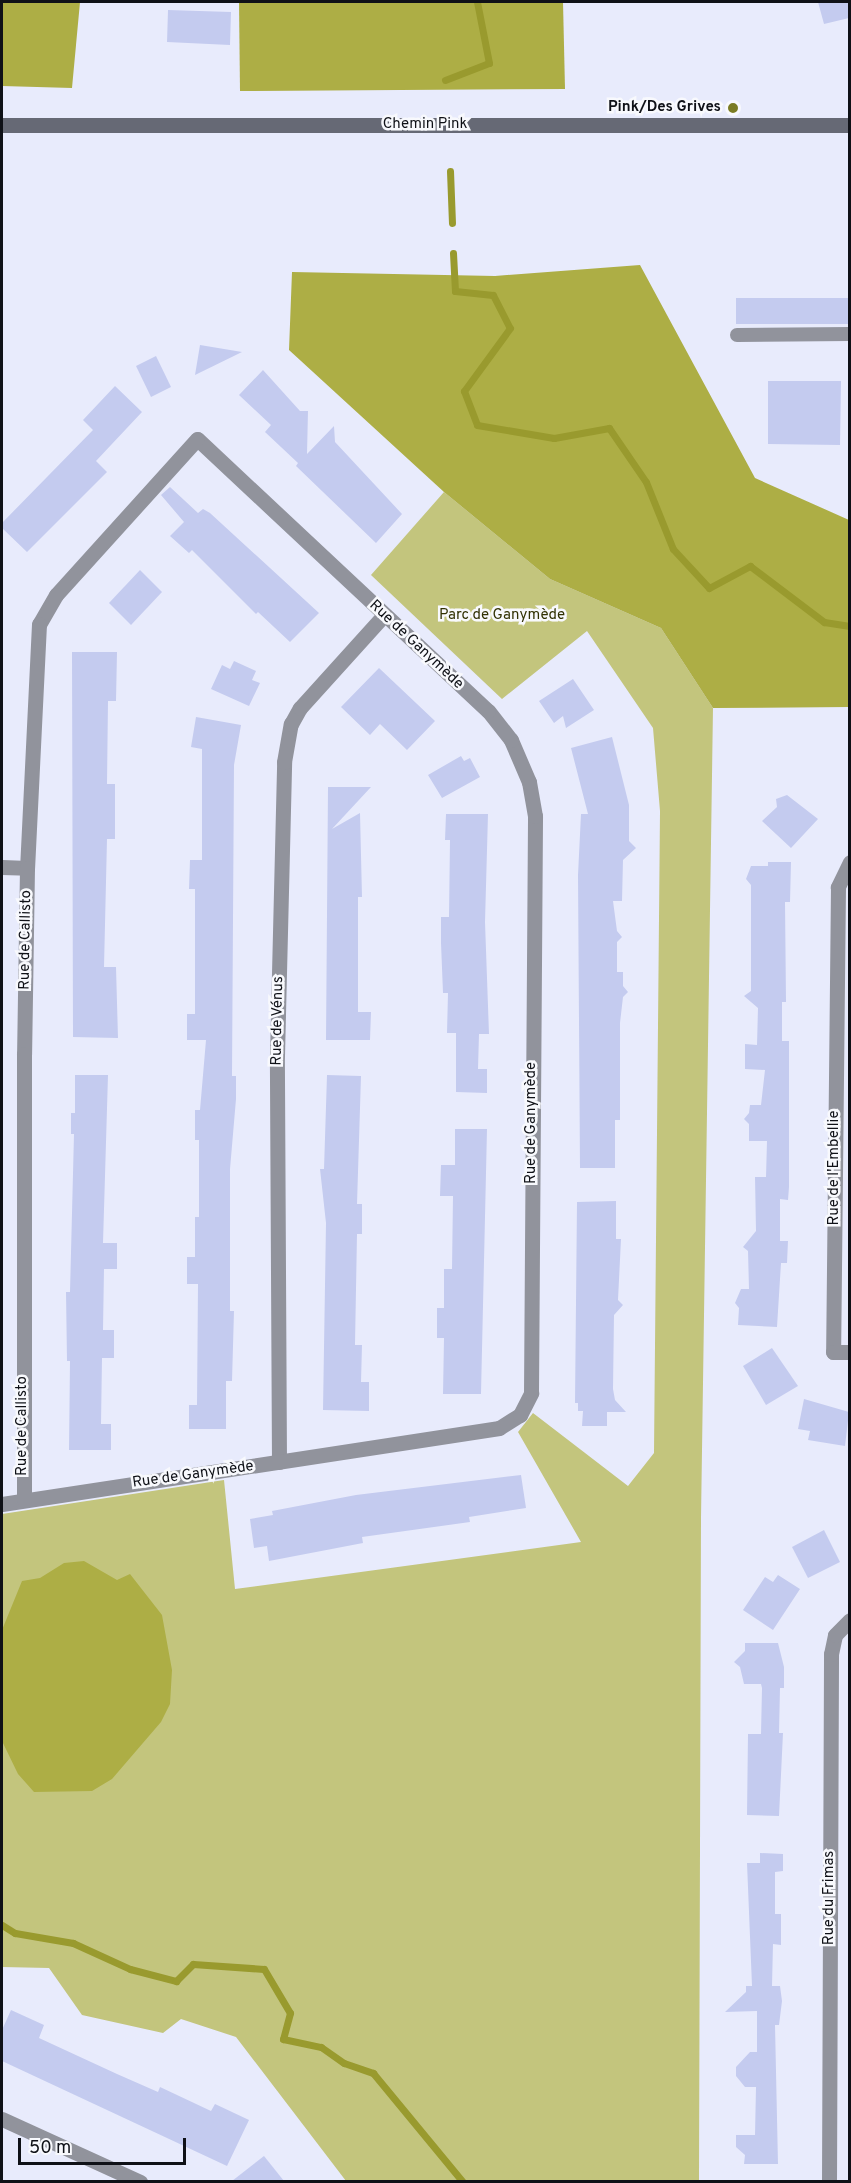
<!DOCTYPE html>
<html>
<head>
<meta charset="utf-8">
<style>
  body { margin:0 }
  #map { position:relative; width:851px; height:2183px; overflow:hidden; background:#e8ebfc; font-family:Overpass,sans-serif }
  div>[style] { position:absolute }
  .green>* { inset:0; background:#c3c57d }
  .forest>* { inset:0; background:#adae45 }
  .stream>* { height:7px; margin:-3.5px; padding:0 3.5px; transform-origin:3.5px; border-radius:3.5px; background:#999a2e }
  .building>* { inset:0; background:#c4cbef }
  .service>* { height:14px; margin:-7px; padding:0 7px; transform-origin:7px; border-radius:7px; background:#91939c }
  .minor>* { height:15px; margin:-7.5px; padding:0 7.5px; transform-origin:7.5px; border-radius:7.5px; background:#91939c }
  .secondary>* { height:15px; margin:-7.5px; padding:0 7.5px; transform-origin:7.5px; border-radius:7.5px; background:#666975 }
  .dots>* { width:16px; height:16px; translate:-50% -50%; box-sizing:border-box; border:3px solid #f8f9fd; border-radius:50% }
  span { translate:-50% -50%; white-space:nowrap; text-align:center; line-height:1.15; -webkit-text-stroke:5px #f8f9fd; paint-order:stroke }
  .poi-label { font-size:15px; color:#0f1117; font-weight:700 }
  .right { translate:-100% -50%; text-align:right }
  .street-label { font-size:15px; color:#0f1117 }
  .park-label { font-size:15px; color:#313103 }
  .frame { position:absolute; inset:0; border:3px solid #0f1117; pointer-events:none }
  .scale { position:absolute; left:18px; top:2138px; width:168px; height:27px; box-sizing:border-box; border:3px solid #0f1117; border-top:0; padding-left:8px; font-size:18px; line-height:21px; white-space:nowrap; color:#0f1117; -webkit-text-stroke:4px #f8f9fd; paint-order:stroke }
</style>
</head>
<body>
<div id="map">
  <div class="green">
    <i style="clip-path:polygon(444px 492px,550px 579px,661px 628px,713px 708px,701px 1518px,699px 2181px,346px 2181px,236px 2037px,181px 2019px,163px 2033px,82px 2015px,49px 1968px,2px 1967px,2px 1514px,224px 1480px,235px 1589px,581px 1542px,518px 1432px,533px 1413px,628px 1486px,654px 1453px,660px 811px,653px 728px,587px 631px,502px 699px,371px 575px)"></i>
  </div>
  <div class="forest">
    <i style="clip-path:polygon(2px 2px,80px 2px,72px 88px,2px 86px)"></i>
    <i style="clip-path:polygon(239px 2px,563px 2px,565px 89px,240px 91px)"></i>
    <i style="clip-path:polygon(640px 265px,755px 478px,849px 520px,849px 707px,713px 708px,661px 628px,550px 579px,444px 492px,289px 350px,292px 272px,495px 276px)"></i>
    <i style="clip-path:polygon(84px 1561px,117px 1580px,130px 1574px,162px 1615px,172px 1670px,170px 1704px,161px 1722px,112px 1779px,92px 1791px,34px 1792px,18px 1774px,2px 1741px,2px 1630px,22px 1581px,40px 1578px,64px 1563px)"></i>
  </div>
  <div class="stream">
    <i style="left:445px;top:80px;width:47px;rotate:-21.1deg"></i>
    <i style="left:489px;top:63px;width:62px;rotate:-101.1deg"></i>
    <i style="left:450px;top:171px;width:52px;rotate:87.8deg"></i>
    <i style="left:453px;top:253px;width:38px;rotate:87deg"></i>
    <i style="left:455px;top:291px;width:38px;rotate:6deg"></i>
    <i style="left:493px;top:295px;width:37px;rotate:63deg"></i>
    <i style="left:510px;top:328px;width:78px;rotate:126.1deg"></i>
    <i style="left:464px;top:391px;width:36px;rotate:69deg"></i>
    <i style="left:477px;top:425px;width:78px;rotate:9.6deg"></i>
    <i style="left:554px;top:438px;width:56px;rotate:-10.3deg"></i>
    <i style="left:609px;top:428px;width:65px;rotate:55.6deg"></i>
    <i style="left:646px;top:482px;width:72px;rotate:68.1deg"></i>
    <i style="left:673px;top:549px;width:53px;rotate:47.3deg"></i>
    <i style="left:709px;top:588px;width:47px;rotate:-28.2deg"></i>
    <i style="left:750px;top:566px;width:93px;rotate:37.1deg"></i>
    <i style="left:824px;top:622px;width:26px;rotate:9deg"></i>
    <i style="left:2px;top:1925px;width:15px;rotate:32deg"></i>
    <i style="left:15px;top:1933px;width:59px;rotate:9.8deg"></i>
    <i style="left:73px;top:1943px;width:63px;rotate:24.5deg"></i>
    <i style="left:130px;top:1969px;width:48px;rotate:14.6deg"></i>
    <i style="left:176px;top:1981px;width:24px;rotate:-45deg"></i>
    <i style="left:193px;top:1964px;width:71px;rotate:4deg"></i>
    <i style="left:264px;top:1969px;width:51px;rotate:59.4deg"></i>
    <i style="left:290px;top:2013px;width:27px;rotate:105deg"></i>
    <i style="left:283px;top:2039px;width:39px;rotate:12deg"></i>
    <i style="left:321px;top:2047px;width:28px;rotate:35deg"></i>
    <i style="left:344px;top:2063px;width:31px;rotate:19deg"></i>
    <i style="left:373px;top:2073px;width:141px;rotate:50.5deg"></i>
  </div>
  <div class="building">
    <i style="clip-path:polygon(818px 2px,849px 2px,849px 18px,824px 24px)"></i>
    <i style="clip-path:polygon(168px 10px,231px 12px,230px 45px,167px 42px)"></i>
    <i style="clip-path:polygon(736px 298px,849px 298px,849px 324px,736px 324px)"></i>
    <i style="clip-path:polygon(200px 345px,242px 352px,195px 375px)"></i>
    <i style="clip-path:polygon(156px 356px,171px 387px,151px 397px,136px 366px)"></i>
    <i style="clip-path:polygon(263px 370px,300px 411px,308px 411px,307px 454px,334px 426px,335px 442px,402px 514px,376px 543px,296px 466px,298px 463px,265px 432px,271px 425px,239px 395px)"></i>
    <i style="clip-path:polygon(768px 381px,841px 381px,840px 445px,768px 444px)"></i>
    <i style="clip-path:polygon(115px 386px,142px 412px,96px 461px,107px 472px,27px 552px,2px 528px,2px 523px,93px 430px,83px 420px)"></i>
    <i style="clip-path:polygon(170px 487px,198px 513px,203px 509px,210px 513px,319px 613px,290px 642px,258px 612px,256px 614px,192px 550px,189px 553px,170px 536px,184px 522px,161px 495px)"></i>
    <i style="clip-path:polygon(140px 570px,162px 592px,131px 625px,109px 603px)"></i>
    <i style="clip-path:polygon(72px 652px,117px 652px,116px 701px,108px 701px,107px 784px,115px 784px,115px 839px,107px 839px,104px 967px,116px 967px,118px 1038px,73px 1037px)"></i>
    <i style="clip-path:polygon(234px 661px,256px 671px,252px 680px,260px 683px,249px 706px,211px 689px,222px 665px,230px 669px)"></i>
    <i style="clip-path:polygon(379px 668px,435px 721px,407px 750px,380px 724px,370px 735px,341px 707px)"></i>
    <i style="clip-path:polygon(573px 679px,594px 710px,566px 728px,563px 716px,554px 723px,539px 701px)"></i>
    <i style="clip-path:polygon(196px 717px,241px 725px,234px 765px,232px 1076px,236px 1076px,236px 1099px,230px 1169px,230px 1311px,234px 1311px,232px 1381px,226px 1381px,226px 1429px,189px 1429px,189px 1405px,197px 1405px,198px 1284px,187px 1284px,187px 1257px,195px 1257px,195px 1217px,199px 1217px,199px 1140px,195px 1140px,195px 1110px,200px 1110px,206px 1040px,187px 1040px,187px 1014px,195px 1014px,195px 889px,189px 889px,190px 860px,202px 860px,202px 749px,191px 747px)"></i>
    <i style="clip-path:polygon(612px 737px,629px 805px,629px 841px,636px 848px,623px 860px,622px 901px,613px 901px,617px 931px,622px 937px,617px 942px,617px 972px,623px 972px,623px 986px,628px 992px,623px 997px,620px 1023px,620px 1120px,615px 1120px,615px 1168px,580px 1168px,578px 875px,581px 814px,588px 814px,571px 748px)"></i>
    <i style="clip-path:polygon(461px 756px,464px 761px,470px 758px,480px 777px,442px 798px,428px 775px)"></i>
    <i style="clip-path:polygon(328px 787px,371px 787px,332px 829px,360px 813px,362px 897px,358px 897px,358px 1012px,371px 1012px,370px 1040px,326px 1040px)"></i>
    <i style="clip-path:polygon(787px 795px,818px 819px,791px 848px,762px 821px,777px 807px,776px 799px)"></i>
    <i style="clip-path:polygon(446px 814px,488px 814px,485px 922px,489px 1034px,479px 1034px,478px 1069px,487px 1069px,487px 1093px,456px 1092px,456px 1033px,447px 1033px,448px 993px,443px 993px,441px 943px,441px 917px,449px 917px,450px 840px,445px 840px)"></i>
    <i style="clip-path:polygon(768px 862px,791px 862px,790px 902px,785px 902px,786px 1002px,782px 1002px,782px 1041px,789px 1041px,789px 1187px,788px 1200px,780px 1199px,780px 1241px,788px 1241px,787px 1263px,781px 1263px,777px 1327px,738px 1325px,739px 1308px,735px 1303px,741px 1289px,749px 1289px,748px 1251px,743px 1247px,756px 1231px,755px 1177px,766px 1177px,767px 1141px,749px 1141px,749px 1124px,744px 1119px,749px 1113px,750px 1105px,761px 1105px,765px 1070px,745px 1069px,745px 1044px,757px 1045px,758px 1008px,744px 996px,751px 991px,751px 885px,746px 879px,751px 866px,768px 866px)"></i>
    <i style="clip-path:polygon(75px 1075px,108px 1075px,103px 1243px,117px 1243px,117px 1269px,104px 1269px,103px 1330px,114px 1330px,114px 1358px,102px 1358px,101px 1424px,111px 1424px,111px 1450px,69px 1450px,70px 1361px,67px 1361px,66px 1292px,70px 1292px,74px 1134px,71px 1134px,71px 1113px,75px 1113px)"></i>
    <i style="clip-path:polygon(327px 1075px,361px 1076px,357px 1204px,362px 1204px,362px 1234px,357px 1234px,355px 1345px,362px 1345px,361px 1382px,369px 1382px,369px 1411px,323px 1410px,326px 1223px,320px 1169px,324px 1169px)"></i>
    <i style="clip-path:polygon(455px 1129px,487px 1129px,481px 1394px,443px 1394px,444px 1338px,437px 1338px,437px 1308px,444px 1308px,444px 1269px,452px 1269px,453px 1196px,440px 1196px,441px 1165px,455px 1165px)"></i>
    <i style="clip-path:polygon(616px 1201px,616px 1239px,621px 1239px,618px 1300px,623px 1305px,614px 1315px,613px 1389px,615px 1400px,626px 1412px,607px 1412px,607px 1426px,582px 1426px,583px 1411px,578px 1411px,578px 1403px,575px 1403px,577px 1202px)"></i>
    <i style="clip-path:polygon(772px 1348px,798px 1386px,766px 1405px,743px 1366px)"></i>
    <i style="clip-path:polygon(804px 1399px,849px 1412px,845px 1446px,808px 1440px,810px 1431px,798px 1429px)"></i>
    <i style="clip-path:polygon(521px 1475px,526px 1508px,469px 1517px,470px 1522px,362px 1537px,363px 1543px,269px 1561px,267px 1546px,254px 1548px,250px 1519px,273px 1515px,272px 1511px,356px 1495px)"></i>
    <i style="clip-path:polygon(824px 1530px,840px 1562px,808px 1578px,792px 1547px)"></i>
    <i style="clip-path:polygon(778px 1575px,800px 1589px,773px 1630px,743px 1610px,765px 1577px,773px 1582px)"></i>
    <i style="clip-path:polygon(745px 1643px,778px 1643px,784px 1667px,784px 1688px,780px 1688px,779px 1733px,783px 1733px,779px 1816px,747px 1815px,748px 1734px,761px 1734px,762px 1688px,761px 1684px,744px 1684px,740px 1667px,734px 1662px,745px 1651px)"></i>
    <i style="clip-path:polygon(760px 1853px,783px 1854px,783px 1871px,775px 1872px,775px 1914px,781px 1914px,781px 1945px,773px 1944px,772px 1986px,780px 1986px,782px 2001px,779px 2025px,775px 2025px,778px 2164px,744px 2164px,745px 2155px,736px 2147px,736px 2135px,755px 2135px,756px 2087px,745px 2087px,736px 2076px,736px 2067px,750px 2052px,757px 2052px,757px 2011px,725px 2012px,746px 1992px,746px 1986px,752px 1986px,747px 1863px,760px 1863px)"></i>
    <i style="clip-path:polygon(11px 2010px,44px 2025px,39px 2038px,117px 2074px,158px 2092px,160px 2087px,211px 2111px,215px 2104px,249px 2120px,227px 2166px,2px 2061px,2px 2030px)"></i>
    <i style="clip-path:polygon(264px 2156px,284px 2181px,232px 2181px)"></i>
  </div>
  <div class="service">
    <i style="left:737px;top:335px;width:113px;rotate:-0.5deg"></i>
  </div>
  <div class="minor">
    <i style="left:850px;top:862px;width:28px;rotate:116deg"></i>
    <i style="left:838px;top:887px;width:465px;rotate:90.6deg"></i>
    <i style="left:833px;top:1352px;width:17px"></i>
    <i style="left:2px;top:867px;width:25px;rotate:2deg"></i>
    <i style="left:279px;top:1462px;width:407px;rotate:-90.3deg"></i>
    <i style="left:277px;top:1055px;width:293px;rotate:-88.6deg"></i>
    <i style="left:284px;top:762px;width:39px;rotate:-80deg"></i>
    <i style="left:291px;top:724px;width:18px;rotate:-61deg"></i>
    <i style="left:300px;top:708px;width:125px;rotate:-47.9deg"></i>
    <i style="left:2px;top:1504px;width:503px;rotate:-8.69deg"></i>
    <i style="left:499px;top:1428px;width:25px;rotate:-32deg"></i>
    <i style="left:520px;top:1415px;width:25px;rotate:-63deg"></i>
    <i style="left:531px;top:1393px;width:577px;rotate:-89.6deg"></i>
    <i style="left:535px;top:816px;width:35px;rotate:-100deg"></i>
    <i style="left:529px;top:782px;width:46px;rotate:-113.2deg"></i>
    <i style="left:511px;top:740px;width:37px;rotate:-128deg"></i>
    <i style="left:488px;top:711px;width:398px;rotate:-136.9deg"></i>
    <i style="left:197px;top:439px;width:210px;rotate:132.1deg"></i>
    <i style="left:56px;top:595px;width:34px;rotate:120deg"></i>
    <i style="left:39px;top:624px;width:244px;rotate:92.8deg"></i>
    <i style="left:27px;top:868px;width:186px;rotate:90.9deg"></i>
    <i style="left:24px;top:1054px;width:446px;rotate:90deg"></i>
    <i style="left:2px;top:2119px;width:152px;rotate:24.5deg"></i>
    <i style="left:829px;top:2182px;width:528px;rotate:-89.78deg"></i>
    <i style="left:831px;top:1654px;width:19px;rotate:-78deg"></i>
    <i style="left:835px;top:1635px;width:21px;rotate:-45deg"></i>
  </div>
  <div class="secondary">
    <i style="left:2px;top:125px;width:848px"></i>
  </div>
  <div class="dots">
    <i style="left:733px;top:108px;background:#7b7c24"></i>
  </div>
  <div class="poi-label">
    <span class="right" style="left:721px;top:108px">Pink/Des Grives</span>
  </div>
  <div class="street-label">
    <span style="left:425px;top:125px">Chemin Pink</span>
    <span style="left:416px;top:645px;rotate:43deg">Rue de Ganymède</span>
    <span style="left:26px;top:940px;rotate:-89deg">Rue de Callisto</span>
    <span style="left:278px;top:1021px;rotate:-89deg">Rue de Vénus</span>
    <span style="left:532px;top:1123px;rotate:-90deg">Rue de Ganymède</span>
    <span style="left:835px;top:1168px;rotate:-90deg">Rue de l'Embellie</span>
    <span style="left:23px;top:1426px;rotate:-90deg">Rue de Callisto</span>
    <span style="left:193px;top:1475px;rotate:-8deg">Rue de Ganymède</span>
    <span style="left:830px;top:1898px;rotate:-90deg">Rue du Frimas</span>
  </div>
  <div class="park-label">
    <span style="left:502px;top:616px">Parc de Ganymède</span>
  </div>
  <div class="frame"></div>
  <div class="scale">50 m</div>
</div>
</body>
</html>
